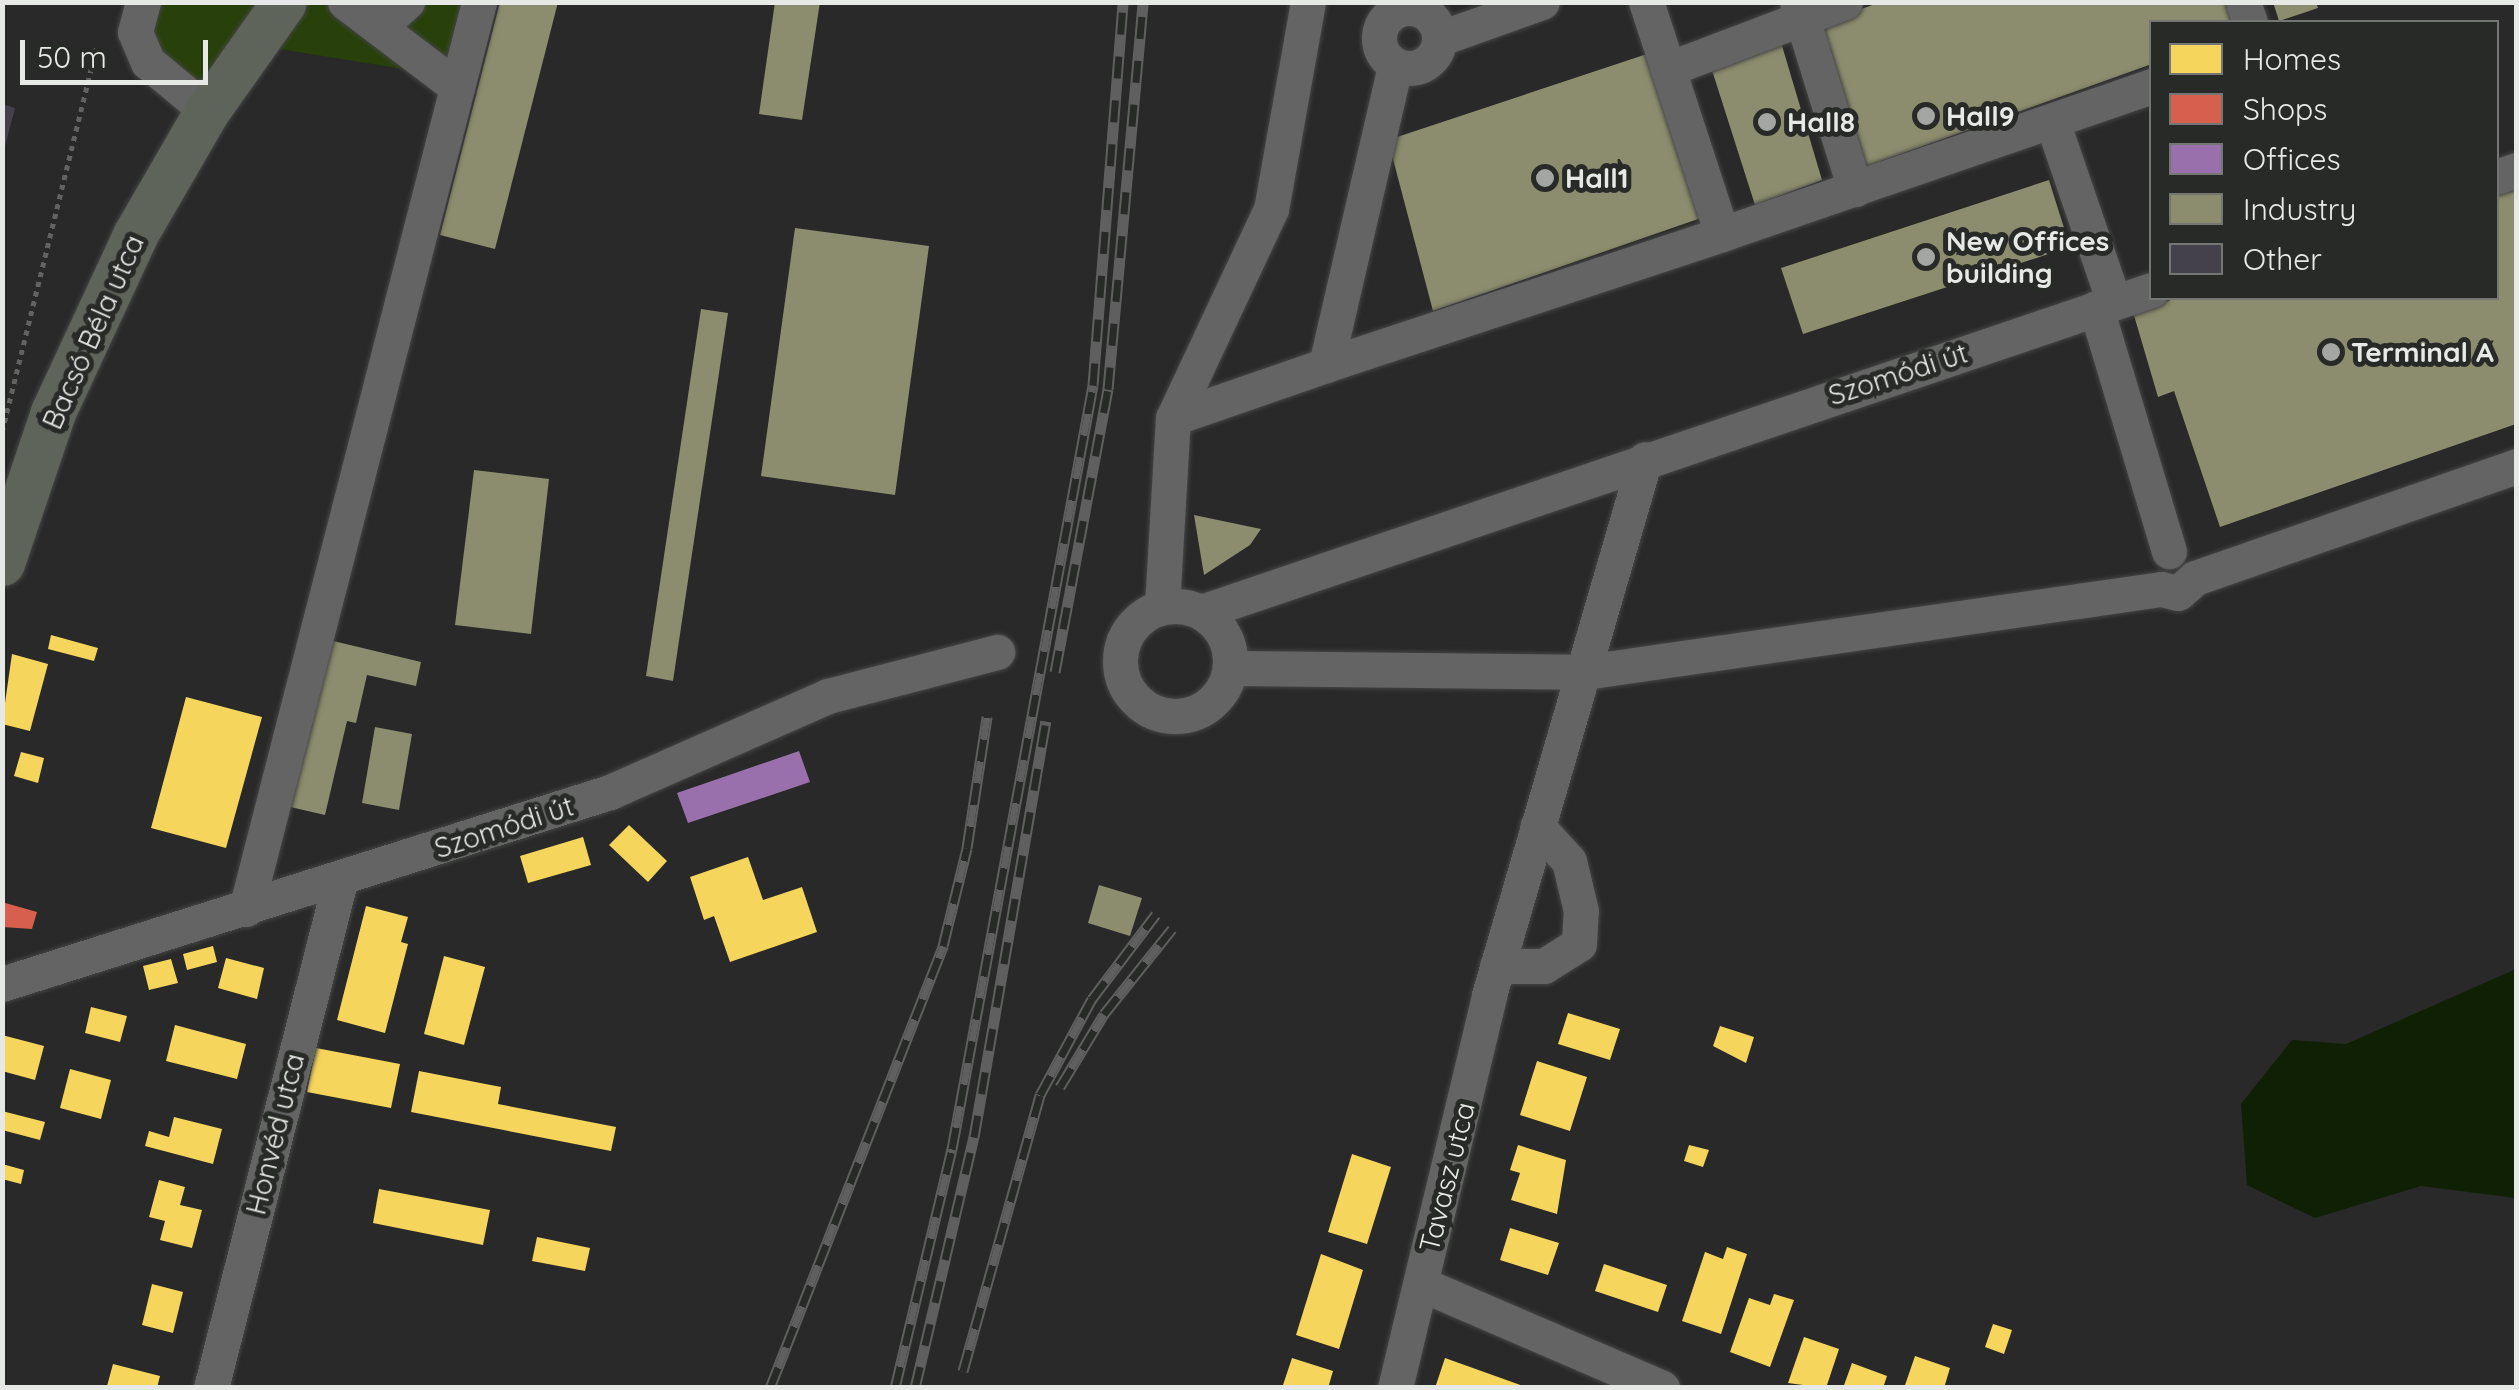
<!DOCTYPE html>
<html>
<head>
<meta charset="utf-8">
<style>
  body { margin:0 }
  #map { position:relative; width:2519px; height:1390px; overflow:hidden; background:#282928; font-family:Quicksand,sans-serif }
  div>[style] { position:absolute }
  .green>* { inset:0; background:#28400a }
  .water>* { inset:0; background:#102004 }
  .homes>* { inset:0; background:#f6d55c }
  .shops>* { inset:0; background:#d6604d }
  .offices>* { inset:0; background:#9970ab }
  .industry>* { inset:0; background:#8c8c6e }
  .building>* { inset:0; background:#45414c }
  .path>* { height:5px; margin-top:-2.5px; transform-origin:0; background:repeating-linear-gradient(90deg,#626361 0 5px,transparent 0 10px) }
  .roads { filter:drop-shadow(0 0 2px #444544) drop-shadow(0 0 2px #444544) }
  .minor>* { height:35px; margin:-17.5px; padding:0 17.5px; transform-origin:17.5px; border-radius:17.5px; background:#636463 }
  .minor>.ring { margin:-17.5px; padding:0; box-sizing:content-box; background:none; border:35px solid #636463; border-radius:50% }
  .major>* { height:45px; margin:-22.5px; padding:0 22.5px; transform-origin:22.5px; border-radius:22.5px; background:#5f645b }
  .rail>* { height:11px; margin-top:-5.5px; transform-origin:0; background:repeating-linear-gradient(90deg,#282a27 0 22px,#5e5f5e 0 44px); box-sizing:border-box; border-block:2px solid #5e5f5e }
  .dots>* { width:28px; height:28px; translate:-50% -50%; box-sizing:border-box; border:5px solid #282a27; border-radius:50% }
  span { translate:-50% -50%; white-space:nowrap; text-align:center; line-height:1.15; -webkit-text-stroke:10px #282a27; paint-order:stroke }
  .poi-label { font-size:28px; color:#e7e9e6; font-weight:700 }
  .left { translate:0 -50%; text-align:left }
  .street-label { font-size:28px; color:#e7e9e6 }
  .frame { position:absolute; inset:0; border:5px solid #e7e9e6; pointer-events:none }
  .legend { position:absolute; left:2149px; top:20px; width:350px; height:280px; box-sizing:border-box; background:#282a27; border:2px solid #747673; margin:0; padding:12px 18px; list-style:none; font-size:30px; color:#e7e9e6 }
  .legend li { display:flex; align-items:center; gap:20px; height:50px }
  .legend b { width:50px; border:2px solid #747673 }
  .scale { position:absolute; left:20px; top:40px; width:188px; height:45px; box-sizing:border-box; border:5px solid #e7e9e6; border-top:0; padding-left:12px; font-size:30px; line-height:35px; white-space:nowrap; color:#e7e9e6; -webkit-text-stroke:8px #282a27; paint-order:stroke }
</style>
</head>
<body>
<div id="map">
  <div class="green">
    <i style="clip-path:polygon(143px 3px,487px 3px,464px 79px,280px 49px,207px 111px,148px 62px)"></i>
  </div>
  <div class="water">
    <i style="clip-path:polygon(2516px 969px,2516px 1198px,2421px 1186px,2315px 1218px,2247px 1185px,2241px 1104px,2292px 1040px,2346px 1044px)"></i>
  </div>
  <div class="homes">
    <i style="clip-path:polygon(51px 635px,98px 648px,94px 661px,48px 649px)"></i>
    <i style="clip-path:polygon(12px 654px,48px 664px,30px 731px,2px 724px)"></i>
    <i style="clip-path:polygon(186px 697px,262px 717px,226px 848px,151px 828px)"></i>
    <i style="clip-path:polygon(21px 752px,44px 758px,38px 783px,14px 776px)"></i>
    <i style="clip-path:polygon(629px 825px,667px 861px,648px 882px,609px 845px)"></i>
    <i style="clip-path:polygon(583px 837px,591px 865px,528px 883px,520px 856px)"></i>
    <i style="clip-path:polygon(748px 857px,763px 900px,802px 887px,817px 932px,730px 962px,714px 916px,704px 920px,690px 877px)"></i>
    <i style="clip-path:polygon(366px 906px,408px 917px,401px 942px,408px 944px,385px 1033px,337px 1020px)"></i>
    <i style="clip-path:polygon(213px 946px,217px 962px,187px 970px,183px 954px)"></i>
    <i style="clip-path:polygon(444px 956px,485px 967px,464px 1045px,424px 1034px)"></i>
    <i style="clip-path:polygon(226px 958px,264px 968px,257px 999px,218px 988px)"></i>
    <i style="clip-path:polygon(171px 959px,178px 983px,149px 990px,143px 966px)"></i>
    <i style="clip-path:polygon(91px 1007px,127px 1016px,120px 1042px,85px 1033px)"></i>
    <i style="clip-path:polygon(1568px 1013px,1620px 1029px,1610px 1060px,1558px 1044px)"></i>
    <i style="clip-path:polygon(175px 1025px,246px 1044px,237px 1079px,166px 1061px)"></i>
    <i style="clip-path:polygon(1720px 1026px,1754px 1037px,1746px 1063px,1713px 1046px)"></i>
    <i style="clip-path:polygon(2px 1035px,44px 1046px,35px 1080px,2px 1071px)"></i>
    <i style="clip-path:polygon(316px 1048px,400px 1064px,391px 1108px,307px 1092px)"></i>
    <i style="clip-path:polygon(1537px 1061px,1587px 1077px,1570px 1131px,1520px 1115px)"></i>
    <i style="clip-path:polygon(70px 1069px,111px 1080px,101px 1119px,60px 1108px)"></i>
    <i style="clip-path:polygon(419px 1071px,501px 1087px,498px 1104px,616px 1127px,611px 1151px,411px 1112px)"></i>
    <i style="clip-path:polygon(2px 1111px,45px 1122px,40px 1140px,2px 1130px)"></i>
    <i style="clip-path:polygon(174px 1117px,222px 1129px,213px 1164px,145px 1146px,149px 1131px,169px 1137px)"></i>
    <i style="clip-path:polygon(1518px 1145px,1566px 1160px,1557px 1214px,1511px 1200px,1520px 1173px,1510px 1170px)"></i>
    <i style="clip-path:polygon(1689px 1145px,1709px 1150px,1703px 1167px,1684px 1161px)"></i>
    <i style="clip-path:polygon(1352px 1154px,1391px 1167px,1367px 1244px,1328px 1232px)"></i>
    <i style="clip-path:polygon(2px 1164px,24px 1170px,21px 1184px,2px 1179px)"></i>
    <i style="clip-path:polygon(159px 1180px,185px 1187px,180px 1205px,202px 1210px,192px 1248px,160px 1240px,165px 1221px,149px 1217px)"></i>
    <i style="clip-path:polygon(379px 1189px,490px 1210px,483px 1245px,373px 1223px)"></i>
    <i style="clip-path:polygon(1510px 1228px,1559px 1243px,1548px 1275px,1500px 1260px)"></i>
    <i style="clip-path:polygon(537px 1237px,590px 1248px,585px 1271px,532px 1261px)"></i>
    <i style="clip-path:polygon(1727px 1247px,1747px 1254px,1721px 1334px,1682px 1321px,1705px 1252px,1723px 1259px)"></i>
    <i style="clip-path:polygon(1321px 1254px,1363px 1270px,1339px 1349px,1296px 1335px)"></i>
    <i style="clip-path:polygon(1604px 1264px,1667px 1285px,1658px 1312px,1595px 1291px)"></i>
    <i style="clip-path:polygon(152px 1284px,183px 1292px,173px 1333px,142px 1325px)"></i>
    <i style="clip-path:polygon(1774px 1294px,1794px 1300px,1770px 1367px,1730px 1352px,1749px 1298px,1770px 1305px)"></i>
    <i style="clip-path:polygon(1993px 1324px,2012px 1330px,2004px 1354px,1985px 1347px)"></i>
    <i style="clip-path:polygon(1804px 1337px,1839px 1349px,1826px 1388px,1788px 1383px)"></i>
    <i style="clip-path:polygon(1915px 1356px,1950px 1368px,1944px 1388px,1904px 1388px)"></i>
    <i style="clip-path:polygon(1292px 1358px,1333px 1371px,1328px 1388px,1282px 1388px)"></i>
    <i style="clip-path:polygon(1445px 1358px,1526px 1387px,1526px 1388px,1435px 1388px)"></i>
    <i style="clip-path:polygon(1852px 1363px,1887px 1376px,1883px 1388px,1843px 1388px)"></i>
    <i style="clip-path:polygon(113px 1364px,160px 1376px,157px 1388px,107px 1386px)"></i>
  </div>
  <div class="shops">
    <i style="clip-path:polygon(2px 902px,37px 912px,32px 929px,2px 927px)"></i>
  </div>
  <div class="offices">
    <i style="clip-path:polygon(799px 751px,810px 782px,688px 823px,677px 793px)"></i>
  </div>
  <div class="industry">
    <i style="clip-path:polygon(500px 2px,558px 2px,495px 249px,440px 235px)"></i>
    <i style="clip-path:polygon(775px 2px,820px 2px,802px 120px,759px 114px)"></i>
    <i style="clip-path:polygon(1881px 2px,2226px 2px,2233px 22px,2152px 22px,2152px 64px,1862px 168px,1816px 25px)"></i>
    <i style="clip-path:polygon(2273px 2px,2316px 2px,2318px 8px,2279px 21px)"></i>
    <i style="clip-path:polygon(1780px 39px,1822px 180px,1755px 205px,1710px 64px)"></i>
    <i style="clip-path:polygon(1650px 53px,1704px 217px,1433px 311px,1388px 140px)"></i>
    <i style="clip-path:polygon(2049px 180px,2070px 247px,1803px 334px,1781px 268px)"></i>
    <i style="clip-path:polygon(2516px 187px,2516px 424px,2220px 527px,2174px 391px,2158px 397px,2133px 312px,2177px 298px,2496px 298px,2496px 194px)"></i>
    <i style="clip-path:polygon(795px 228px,929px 246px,895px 495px,761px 476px)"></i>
    <i style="clip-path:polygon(701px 309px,728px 313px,673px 681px,646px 676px)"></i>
    <i style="clip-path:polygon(474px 470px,549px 479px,531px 634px,455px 625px)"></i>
    <i style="clip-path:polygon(1194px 515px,1261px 529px,1250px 545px,1204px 575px)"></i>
    <i style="clip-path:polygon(325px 639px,421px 662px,416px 686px,367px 675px,356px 723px,347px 721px,325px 815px,286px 806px)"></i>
    <i style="clip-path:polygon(375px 727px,412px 734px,399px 810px,362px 803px)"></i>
    <i style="clip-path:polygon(1099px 885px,1142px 898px,1130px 936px,1088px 923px)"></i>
  </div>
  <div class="building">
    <i style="clip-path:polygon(2px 104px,15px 108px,4px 150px,2px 150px)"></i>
  </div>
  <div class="path">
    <i style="left:2px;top:432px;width:398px;rotate:-76.2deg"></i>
  </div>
  <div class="roads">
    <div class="minor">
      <i style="left:143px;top:2px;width:31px;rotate:105deg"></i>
      <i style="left:135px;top:32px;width:33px;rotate:67deg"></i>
      <i style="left:148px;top:62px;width:77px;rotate:39.7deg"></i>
      <i style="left:345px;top:2px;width:141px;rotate:37.2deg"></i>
      <i style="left:1308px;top:2px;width:210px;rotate:100.1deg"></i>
      <i style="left:1271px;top:209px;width:231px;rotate:115.1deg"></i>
      <i style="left:1173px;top:418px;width:162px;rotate:-19.1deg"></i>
      <i style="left:1326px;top:365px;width:306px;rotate:-77deg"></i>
      <i style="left:1797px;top:2px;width:196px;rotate:72.8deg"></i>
      <i style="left:2243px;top:2px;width:21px;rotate:71deg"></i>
      <i class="ring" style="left:1379px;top:8px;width:25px;height:25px"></i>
      <i style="left:379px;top:27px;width:38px;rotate:-42deg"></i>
      <i style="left:1441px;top:38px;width:107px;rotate:-19.6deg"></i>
      <i style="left:1668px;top:69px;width:189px;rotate:-20.7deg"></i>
      <i style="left:2052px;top:121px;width:191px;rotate:71.1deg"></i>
      <i style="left:2496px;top:177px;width:21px;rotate:-19deg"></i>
      <i style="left:1722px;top:234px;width:455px;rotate:-19deg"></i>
      <i style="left:2096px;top:308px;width:254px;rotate:73.3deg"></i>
      <i style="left:1326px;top:365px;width:417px;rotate:-18.3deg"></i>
      <i style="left:1722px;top:234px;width:244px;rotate:-108.1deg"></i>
      <i class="ring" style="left:1120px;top:606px;width:75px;height:75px"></i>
      <i style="left:1162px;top:607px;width:189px;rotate:-86.7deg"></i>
      <i style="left:1201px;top:612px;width:1004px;rotate:-18.71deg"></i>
      <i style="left:1231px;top:668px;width:354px;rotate:0.6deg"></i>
      <i style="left:1585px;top:672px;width:582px;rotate:-8.2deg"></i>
      <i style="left:2161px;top:589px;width:17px;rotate:13deg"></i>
      <i style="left:2178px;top:593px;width:23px;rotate:-41deg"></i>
      <i style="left:2195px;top:578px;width:340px;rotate:-19.2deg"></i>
      <i style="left:246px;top:909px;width:936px;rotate:-75.59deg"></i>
      <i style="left:1497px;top:966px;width:47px"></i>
      <i style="left:1544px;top:966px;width:41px;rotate:-32.2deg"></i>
      <i style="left:1579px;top:944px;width:33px;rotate:-87deg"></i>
      <i style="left:1581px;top:911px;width:51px;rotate:-103.5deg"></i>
      <i style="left:1569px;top:861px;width:47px;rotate:-132.4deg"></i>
      <i style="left:2px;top:984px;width:638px;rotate:-17.53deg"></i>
      <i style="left:610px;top:792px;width:238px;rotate:-23.8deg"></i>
      <i style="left:828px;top:696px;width:175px;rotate:-14.6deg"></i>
      <i style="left:1419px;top:1291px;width:10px;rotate:-24deg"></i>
      <i style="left:1428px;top:1287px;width:255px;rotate:23.3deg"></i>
      <i style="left:211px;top:1388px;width:523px;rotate:-75.72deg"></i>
      <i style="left:1395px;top:1388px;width:404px;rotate:-76.5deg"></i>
      <i style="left:1489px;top:995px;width:558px;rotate:-73.77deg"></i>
    </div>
    <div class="major">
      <i style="left:2px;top:563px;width:159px;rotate:-71.3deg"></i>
      <i style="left:53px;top:412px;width:195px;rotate:-65.1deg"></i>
      <i style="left:135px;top:235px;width:143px;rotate:-59.9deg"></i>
      <i style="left:207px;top:111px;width:133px;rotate:-54.8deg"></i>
    </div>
  </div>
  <div class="rail">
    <i style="left:1055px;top:672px;width:288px;rotate:-79.4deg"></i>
    <i style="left:1108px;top:389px;width:389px;rotate:-84.8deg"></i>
    <i style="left:1060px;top:1087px;width:85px;rotate:-58.9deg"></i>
    <i style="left:1104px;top:1014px;width:109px;rotate:-51.3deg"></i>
    <i style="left:963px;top:1371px;width:287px;rotate:-74.4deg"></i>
    <i style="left:1040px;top:1095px;width:109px;rotate:-61.6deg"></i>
    <i style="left:1092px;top:999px;width:106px;rotate:-53deg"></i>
    <i style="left:770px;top:1388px;width:475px;rotate:-68.6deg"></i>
    <i style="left:943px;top:946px;width:101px;rotate:-76.2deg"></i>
    <i style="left:967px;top:848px;width:133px;rotate:-81.3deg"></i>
    <i style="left:895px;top:1388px;width:246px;rotate:-76.6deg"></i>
    <i style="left:952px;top:1149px;width:777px;rotate:-79.54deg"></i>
    <i style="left:1093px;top:385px;width:384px;rotate:-85.5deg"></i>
    <i style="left:915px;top:1388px;width:258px;rotate:-76.8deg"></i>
    <i style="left:974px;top:1137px;width:422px;rotate:-80.2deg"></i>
  </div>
  <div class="dots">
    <i style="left:1926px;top:116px;background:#a4a6a4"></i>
    <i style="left:1767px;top:122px;background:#a4a6a4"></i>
    <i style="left:1545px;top:178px;background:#a4a6a4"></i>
    <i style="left:1926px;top:257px;background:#a4a6a4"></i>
    <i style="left:2331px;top:352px;background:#a4a6a4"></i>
  </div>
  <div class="poi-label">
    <span class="left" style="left:1946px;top:116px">Hall9</span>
    <span class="left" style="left:1787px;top:122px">Hall8</span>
    <span class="left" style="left:1565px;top:178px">Hall1</span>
    <span class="left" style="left:1946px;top:257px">New Offices<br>building</span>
    <span class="left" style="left:2351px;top:352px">Terminal A</span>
  </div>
  <div class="street-label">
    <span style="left:93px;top:332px;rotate:-66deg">Bacsó Béla utca</span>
    <span style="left:1898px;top:374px;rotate:-18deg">Szomódi út</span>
    <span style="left:504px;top:827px;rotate:-18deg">Szomódi út</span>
    <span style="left:275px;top:1134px;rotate:-76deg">Honvéd utca</span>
    <span style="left:1447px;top:1177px;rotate:-76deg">Tavasz utca</span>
  </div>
  <div class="frame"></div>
  <ul class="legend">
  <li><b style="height:28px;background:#f6d55c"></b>Homes</li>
  <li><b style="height:28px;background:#d6604d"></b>Shops</li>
  <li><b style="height:28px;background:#9970ab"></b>Offices</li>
  <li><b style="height:28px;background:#8c8c6e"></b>Industry</li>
  <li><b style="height:28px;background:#45414c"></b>Other</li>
  </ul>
  <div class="scale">50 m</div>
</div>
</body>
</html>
